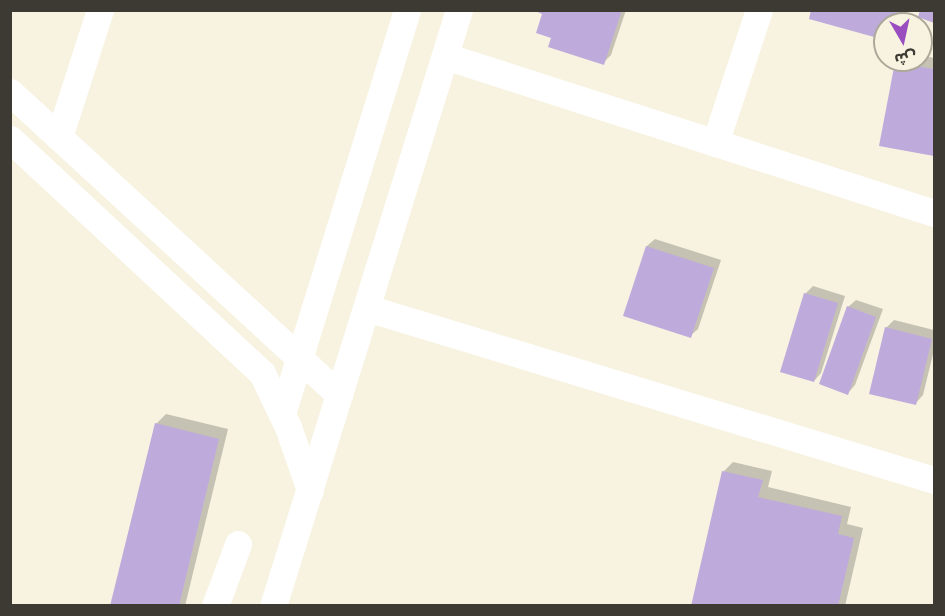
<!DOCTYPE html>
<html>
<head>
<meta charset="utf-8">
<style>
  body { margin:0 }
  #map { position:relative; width:945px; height:616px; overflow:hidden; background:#f7f3e0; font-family:"Alegreya Sans","Noto Sans Arabic",sans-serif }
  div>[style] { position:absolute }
  .shadow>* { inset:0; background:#0003 }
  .building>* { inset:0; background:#bfaadc }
  .minor>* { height:27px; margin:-13.5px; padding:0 13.5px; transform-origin:13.5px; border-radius:13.5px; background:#fff }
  span { translate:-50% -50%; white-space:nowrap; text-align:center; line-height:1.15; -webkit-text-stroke:4.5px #f7f3e0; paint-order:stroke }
  .frame { position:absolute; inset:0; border:12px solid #3c3a33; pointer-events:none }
  .north { position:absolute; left:873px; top:12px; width:60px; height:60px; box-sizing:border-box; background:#f7f3e0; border:2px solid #aca99b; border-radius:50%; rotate:171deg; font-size:16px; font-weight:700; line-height:24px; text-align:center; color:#3c3a33 }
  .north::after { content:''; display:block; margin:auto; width:21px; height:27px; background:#9a4dbf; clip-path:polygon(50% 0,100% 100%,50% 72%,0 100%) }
</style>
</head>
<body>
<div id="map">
  <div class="shadow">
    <i style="clip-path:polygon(537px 10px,626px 10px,611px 55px,603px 63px,553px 37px,544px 13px)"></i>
    <i style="clip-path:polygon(812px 10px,908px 10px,899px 24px,885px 24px,885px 38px)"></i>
    <i style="clip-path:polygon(921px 55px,934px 58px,934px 155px,880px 145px,896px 62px,899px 60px,921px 60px)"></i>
    <i style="clip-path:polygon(655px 239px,721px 260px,698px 329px,690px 336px,625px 315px,647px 246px)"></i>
    <i style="clip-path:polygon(813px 286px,845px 296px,821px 373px,814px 381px,805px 294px)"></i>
    <i style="clip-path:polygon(856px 300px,883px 309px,855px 385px,848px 393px,848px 307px)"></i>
    <i style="clip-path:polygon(894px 320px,934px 330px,934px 350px,923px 395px,916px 403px,886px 328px)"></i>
    <i style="clip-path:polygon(166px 414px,228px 429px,185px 606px,112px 606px,156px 424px)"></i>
    <i style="clip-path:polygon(733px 462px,772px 471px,768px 487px,851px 507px,847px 524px,863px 528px,845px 606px,692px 606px,723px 472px)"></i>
  </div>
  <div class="building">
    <i style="clip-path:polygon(533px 10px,622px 10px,604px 65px,548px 47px,551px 38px,536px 33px,542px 14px)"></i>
    <i style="clip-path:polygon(811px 10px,904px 10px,900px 24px,885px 24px,885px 40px,809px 19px)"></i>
    <i style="clip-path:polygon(920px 10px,934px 10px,934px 23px,918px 17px)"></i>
    <i style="clip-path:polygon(895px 62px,933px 69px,934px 156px,879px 146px)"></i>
    <i style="clip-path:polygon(646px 246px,714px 268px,691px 338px,623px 316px)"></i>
    <i style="clip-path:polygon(804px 293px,838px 303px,814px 382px,780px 372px)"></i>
    <i style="clip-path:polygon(847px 306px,876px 317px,848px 395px,819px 384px)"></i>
    <i style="clip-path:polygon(885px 327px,932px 339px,916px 405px,869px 394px)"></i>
    <i style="clip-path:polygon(155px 423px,219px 439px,179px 606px,110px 606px)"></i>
    <i style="clip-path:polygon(722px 471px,763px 480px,758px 497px,842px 516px,838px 534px,854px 538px,838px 606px,691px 606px)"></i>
  </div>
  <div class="minor">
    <i style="left:445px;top:56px;width:514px;rotate:17.8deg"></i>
    <i style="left:10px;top:92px;width:447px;rotate:42.6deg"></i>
    <i style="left:59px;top:137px;width:133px;rotate:-72.1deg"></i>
    <i style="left:10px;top:139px;width:344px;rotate:42.9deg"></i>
    <i style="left:262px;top:373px;width:60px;rotate:64.3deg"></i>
    <i style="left:288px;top:427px;width:67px;rotate:70.8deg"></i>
    <i style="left:715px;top:143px;width:140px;rotate:-71.7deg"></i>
    <i style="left:367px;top:308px;width:593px;rotate:16.88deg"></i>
    <i style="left:282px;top:414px;width:423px;rotate:-72.8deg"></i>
    <i style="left:215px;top:606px;width:66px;rotate:-69.6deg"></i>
    <i style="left:273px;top:606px;width:624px;rotate:-72.67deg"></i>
  </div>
  <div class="frame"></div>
  <div class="north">ش</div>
</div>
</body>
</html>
